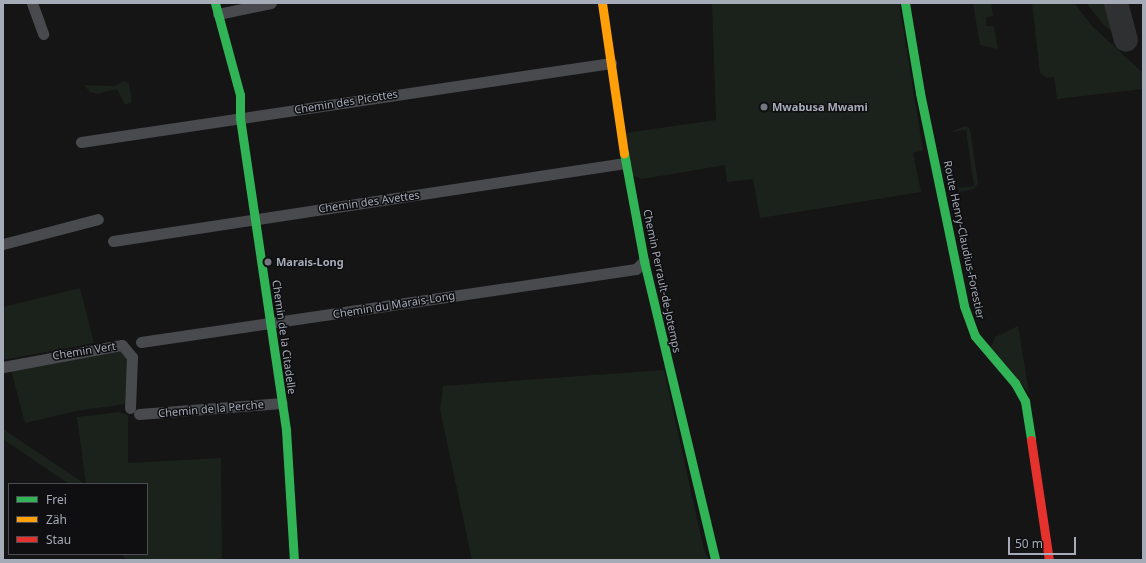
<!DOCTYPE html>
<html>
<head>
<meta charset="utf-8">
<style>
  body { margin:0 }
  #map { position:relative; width:1146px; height:563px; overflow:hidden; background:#151515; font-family:"Noto Sans",sans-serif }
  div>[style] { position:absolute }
  .green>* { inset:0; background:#1b221c }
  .taxiway>* { height:24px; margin:-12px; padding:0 12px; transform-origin:12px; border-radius:12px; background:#2f3031 }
  .street>* { height:11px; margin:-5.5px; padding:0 5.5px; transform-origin:5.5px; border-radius:5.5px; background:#494a4e }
  .fast>* { height:9px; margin:-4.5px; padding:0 4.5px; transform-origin:4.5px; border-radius:4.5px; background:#30b455 }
  .slow>* { height:9px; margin:-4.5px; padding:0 4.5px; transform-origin:4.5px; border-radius:4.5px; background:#ff9f0a }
  .jam>* { height:9px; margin:-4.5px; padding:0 4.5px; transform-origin:4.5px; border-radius:4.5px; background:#e5322d }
  .dots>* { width:11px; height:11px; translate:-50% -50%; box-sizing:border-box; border:2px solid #0f0f11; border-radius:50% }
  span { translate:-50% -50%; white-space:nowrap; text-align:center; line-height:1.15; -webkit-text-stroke:3px #0f0f11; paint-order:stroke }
  .street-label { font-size:11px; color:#a5abb7 }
  .poi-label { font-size:11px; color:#a5abb7; font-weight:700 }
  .left { translate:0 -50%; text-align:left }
  .frame { position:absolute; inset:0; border:4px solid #a5abb7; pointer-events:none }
  .legend { position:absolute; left:8px; top:483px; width:140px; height:72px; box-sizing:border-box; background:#0f0f11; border:1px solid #4b4d53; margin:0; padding:5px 7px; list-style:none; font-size:12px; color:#a5abb7 }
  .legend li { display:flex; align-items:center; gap:8px; height:20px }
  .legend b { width:20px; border:1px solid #4b4d53 }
  .scale { position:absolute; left:1008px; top:537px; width:68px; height:18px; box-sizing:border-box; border:2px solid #a5abb7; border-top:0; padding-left:5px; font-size:12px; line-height:14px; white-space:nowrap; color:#a5abb7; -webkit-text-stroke:3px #0f0f11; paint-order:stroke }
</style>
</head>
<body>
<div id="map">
  <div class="green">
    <i style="clip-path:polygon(712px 3px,899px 3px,923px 150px,913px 153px,921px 192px,760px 218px,753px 179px,727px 182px,725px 165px,642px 179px,631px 175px,625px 133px,716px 120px)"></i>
    <i style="clip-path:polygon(973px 3px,991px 3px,993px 16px,986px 17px,986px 26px,994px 26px,998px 49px,980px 45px)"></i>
    <i style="clip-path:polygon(1032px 3px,1074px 3px,1092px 26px,1143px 73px,1143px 89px,1057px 99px,1054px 77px,1047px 78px,1040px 73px)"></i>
    <i style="clip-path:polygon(1086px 3px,1114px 3px,1122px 40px,1102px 23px)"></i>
    <i style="clip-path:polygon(124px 81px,129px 83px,132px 102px,125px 105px,117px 89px,98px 94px,90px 92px,84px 85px,114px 86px)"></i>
    <i style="clip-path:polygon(965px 126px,970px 129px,978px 183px,974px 189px,959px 192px,958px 188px,974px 186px,966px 130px,950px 132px)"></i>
    <i style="clip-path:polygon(80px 288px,94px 343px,3px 360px,3px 307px)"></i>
    <i style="clip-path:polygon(1018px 326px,1029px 393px,991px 348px,995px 337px)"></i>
    <i style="clip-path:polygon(118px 349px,129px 355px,125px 404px,76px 411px,25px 423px,11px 370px)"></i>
    <i style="clip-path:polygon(664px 370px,704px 550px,709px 560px,472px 560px,440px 409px,443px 386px)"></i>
    <i style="clip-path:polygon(119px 412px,128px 415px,128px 463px,221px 458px,222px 560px,126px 560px,122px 554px,147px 554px,147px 484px,86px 484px,77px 417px)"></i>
    <i style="clip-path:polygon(3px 429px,85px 484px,69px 484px,3px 439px)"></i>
  </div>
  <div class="taxiway">
    <i style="left:1116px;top:3px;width:38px;rotate:75deg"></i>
  </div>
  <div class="street">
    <i style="left:32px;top:3px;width:33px;rotate:70deg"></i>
    <i style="left:218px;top:14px;width:54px;rotate:-11.7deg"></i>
    <i style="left:81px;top:142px;width:536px;rotate:-8.48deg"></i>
    <i style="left:113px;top:241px;width:518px;rotate:-8.66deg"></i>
    <i style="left:3px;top:244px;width:98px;rotate:-14.7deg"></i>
    <i style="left:141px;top:342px;width:500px;rotate:-8.39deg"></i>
    <i style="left:636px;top:269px;width:11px;rotate:-45deg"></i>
    <i style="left:3px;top:367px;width:121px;rotate:-10.5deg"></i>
    <i style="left:122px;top:345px;width:16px;rotate:50deg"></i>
    <i style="left:132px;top:357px;width:51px;rotate:92.2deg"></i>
    <i style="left:139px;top:414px;width:143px;rotate:-4.4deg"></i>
  </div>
  <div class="fast">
    <i style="left:215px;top:3px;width:95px;rotate:74.8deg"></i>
    <i style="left:240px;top:95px;width:23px;rotate:90deg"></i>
    <i style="left:240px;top:118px;width:315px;rotate:81.6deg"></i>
    <i style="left:286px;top:430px;width:130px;rotate:86.5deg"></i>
    <i style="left:905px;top:3px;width:91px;rotate:80.5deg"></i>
    <i style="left:920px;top:93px;width:217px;rotate:78.3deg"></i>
    <i style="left:964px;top:306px;width:32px;rotate:70deg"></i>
    <i style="left:975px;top:336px;width:62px;rotate:49.6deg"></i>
    <i style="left:1015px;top:383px;width:21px;rotate:61deg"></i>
    <i style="left:1025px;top:401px;width:39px;rotate:81deg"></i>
    <i style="left:624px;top:153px;width:110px;rotate:79.5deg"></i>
    <i style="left:644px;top:261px;width:307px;rotate:76.6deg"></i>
  </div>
  <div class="slow">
    <i style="left:602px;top:3px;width:152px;rotate:81.7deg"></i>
  </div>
  <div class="jam">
    <i style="left:1031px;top:440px;width:121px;rotate:81.5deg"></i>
  </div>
  <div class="dots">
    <i style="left:764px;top:107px;background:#73767e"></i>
    <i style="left:268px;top:262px;background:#73767e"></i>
  </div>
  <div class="street-label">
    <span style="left:346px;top:102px;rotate:-9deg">Chemin des Picottes</span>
    <span style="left:369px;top:202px;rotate:-8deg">Chemin des Avettes</span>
    <span style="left:964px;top:240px;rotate:78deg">Route Henry-Claudius-Forestier</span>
    <span style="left:662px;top:281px;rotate:78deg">Chemin Perrault-de-Jotemps</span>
    <span style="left:394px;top:305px;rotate:-9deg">Chemin du Marais-Long</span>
    <span style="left:284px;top:337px;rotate:82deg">Chemin de la Citadelle</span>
    <span style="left:84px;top:351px;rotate:-9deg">Chemin Vert</span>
    <span style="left:211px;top:409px;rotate:-5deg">Chemin de la Perche</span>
  </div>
  <div class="poi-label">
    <span class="left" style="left:772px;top:107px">Mwabusa Mwami</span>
    <span class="left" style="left:276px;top:262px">Marais-Long</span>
  </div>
  <div class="frame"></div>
  <ul class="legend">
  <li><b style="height:5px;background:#30b455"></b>Frei</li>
  <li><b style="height:5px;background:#ff9f0a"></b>Zäh</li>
  <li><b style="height:5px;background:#e5322d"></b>Stau</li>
  </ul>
  <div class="scale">50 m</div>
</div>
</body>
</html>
